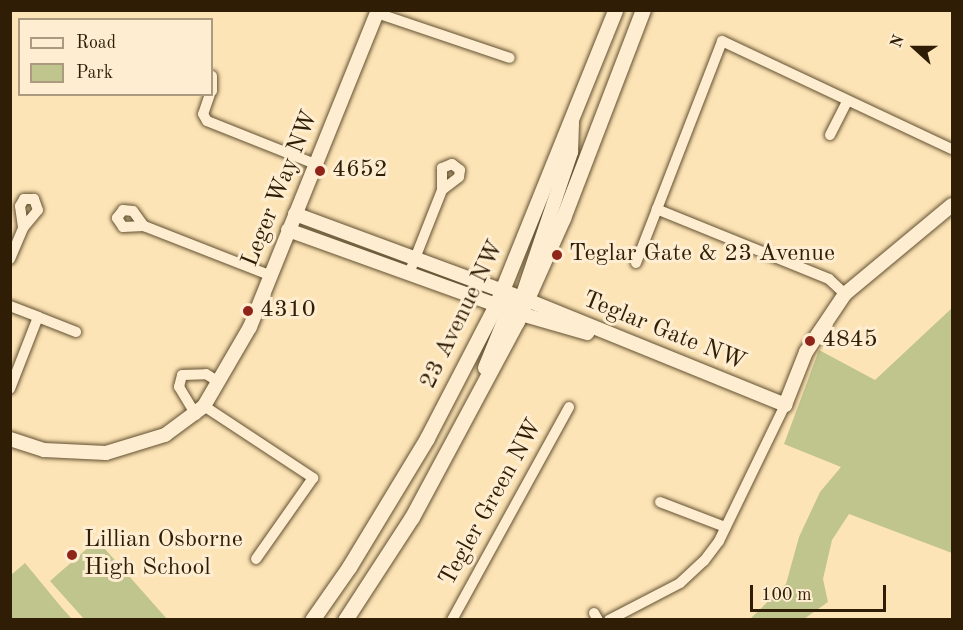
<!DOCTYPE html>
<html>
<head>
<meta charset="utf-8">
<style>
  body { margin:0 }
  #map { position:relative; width:963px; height:630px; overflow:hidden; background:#fde4b6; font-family:"Old Standard TT",serif }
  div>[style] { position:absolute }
  .green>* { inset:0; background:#c0c48d }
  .roads { filter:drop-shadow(0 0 2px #625031) drop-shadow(0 0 2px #625031) }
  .minor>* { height:10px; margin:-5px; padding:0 5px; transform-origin:5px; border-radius:5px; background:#feedd0 }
  .tertiary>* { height:14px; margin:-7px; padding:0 7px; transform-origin:7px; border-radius:7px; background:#feedd0 }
  .secondary>* { height:15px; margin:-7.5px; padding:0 7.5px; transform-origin:7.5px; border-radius:7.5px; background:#feedd0 }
  .dots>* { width:16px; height:16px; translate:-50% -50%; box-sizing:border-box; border:3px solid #feedd0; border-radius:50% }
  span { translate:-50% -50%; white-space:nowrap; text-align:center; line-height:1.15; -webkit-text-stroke:6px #feedd0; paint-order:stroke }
  .poi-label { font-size:24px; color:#2f1e05 }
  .left { translate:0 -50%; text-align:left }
  .street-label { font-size:24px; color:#2f1e05 }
  .frame { position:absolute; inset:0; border:12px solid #2f1e05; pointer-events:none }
  .legend { position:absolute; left:18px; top:18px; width:195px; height:78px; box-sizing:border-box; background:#feedd0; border:2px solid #ab9a7f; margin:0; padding:8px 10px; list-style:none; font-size:18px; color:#2f1e05 }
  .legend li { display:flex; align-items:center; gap:12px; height:30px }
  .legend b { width:30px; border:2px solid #ab9a7f }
  .north { position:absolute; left:885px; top:18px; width:60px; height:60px; -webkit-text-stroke:4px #feedd0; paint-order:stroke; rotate:291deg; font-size:16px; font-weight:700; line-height:24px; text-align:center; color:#2f1e05 }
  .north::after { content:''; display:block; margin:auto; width:21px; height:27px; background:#2f1e05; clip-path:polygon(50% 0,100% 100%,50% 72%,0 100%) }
  .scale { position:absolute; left:750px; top:585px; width:136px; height:27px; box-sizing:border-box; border:3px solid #2f1e05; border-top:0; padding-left:8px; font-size:18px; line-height:21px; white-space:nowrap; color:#2f1e05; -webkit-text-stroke:4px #feedd0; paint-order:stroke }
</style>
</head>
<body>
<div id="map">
  <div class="green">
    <i style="clip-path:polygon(952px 308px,952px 553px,849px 514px,832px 540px,823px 579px,828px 602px,804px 619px,750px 619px,786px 584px,799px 537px,820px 492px,841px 467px,784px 444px,819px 350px,875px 380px)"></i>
    <i style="clip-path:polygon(97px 540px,167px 619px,84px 619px,50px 581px)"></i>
    <i style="clip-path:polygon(25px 563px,62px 608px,72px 619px,11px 619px,11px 575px)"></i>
  </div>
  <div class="roads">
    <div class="minor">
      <i style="left:377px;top:13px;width:140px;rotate:18.7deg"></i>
      <i style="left:212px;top:76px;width:15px;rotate:90deg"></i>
      <i style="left:210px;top:94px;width:21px;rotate:109deg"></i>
      <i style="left:203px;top:114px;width:8px;rotate:60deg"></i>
      <i style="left:207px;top:121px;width:116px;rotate:21.7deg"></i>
      <i style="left:830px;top:135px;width:37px;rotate:-63deg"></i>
      <i style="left:144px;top:226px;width:21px;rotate:177deg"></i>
      <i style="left:123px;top:227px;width:11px;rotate:-124deg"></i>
      <i style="left:117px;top:218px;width:10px;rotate:-53deg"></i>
      <i style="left:123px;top:210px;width:10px;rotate:6deg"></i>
      <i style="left:133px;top:211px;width:19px;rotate:54deg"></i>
      <i style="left:144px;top:226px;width:134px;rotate:21.4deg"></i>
      <i style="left:10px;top:259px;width:34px;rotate:-67deg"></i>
      <i style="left:23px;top:228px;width:23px;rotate:-50deg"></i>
      <i style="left:38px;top:210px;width:12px;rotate:-110deg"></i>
      <i style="left:34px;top:199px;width:10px;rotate:180deg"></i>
      <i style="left:24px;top:199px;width:8px;rotate:120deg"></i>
      <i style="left:20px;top:206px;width:22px;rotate:82deg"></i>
      <i style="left:636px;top:263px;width:58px;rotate:-68.7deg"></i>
      <i style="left:410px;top:271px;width:87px;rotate:-68.4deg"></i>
      <i style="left:442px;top:190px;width:21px;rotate:-37deg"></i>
      <i style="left:459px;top:177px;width:7px;rotate:-82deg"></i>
      <i style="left:460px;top:170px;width:10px;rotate:-143deg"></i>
      <i style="left:452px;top:164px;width:11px;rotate:158deg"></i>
      <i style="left:442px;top:168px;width:22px;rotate:90deg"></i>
      <i style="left:845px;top:294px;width:22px;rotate:-137deg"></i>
      <i style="left:829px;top:279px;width:186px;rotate:-157.9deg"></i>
      <i style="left:657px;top:209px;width:180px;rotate:-68.8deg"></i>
      <i style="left:722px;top:41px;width:254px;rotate:25.2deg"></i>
      <i style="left:10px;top:306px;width:30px;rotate:21deg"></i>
      <i style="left:38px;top:317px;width:77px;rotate:111.3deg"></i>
      <i style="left:38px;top:317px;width:41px;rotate:21.5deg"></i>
      <i style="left:204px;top:406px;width:131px;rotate:33.4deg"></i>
      <i style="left:313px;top:478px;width:99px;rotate:125.1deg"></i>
      <i style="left:196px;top:415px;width:33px;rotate:-121deg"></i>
      <i style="left:179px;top:387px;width:12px;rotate:-76deg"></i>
      <i style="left:182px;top:375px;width:24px;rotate:-2deg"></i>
      <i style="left:206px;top:374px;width:15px;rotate:32deg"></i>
      <i style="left:660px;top:502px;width:70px;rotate:21deg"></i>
      <i style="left:594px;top:613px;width:8px;rotate:60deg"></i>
      <i style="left:452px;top:620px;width:243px;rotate:-61.2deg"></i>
      <i style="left:609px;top:620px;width:80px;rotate:-27.5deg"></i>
      <i style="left:680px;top:583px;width:33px;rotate:-43deg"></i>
      <i style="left:704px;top:561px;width:25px;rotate:-53deg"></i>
      <i style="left:719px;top:541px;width:151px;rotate:-64.1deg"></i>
    </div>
    <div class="tertiary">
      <i style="left:295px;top:214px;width:247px;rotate:20.3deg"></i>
      <i style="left:527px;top:300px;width:279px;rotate:22.1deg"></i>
      <i style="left:785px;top:405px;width:57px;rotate:-68.4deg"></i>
      <i style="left:806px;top:352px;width:70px;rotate:-56.1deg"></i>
      <i style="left:845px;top:294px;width:139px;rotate:-39.8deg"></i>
      <i style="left:288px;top:230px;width:248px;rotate:19.8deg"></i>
      <i style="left:521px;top:314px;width:69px;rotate:16.1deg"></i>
      <i style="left:519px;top:306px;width:163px;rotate:-71.3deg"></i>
      <i style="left:571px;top:152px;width:30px;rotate:-88deg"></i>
      <i style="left:485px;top:368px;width:64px;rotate:-67.9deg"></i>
      <i style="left:509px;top:309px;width:7px;rotate:-106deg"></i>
      <i style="left:10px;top:439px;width:36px;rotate:18deg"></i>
      <i style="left:44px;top:450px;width:62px;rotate:2.8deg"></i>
      <i style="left:106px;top:453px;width:62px;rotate:-17deg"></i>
      <i style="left:165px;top:435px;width:49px;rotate:-36.6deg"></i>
      <i style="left:204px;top:406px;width:91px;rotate:-59.8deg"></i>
      <i style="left:250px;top:327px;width:342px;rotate:-68deg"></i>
    </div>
    <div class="secondary">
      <i style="left:312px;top:620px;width:65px;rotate:-55.1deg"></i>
      <i style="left:349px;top:567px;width:151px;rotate:-58.8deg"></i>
      <i style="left:427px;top:438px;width:150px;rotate:-62.6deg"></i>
      <i style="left:496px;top:305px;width:318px;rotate:-68deg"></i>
      <i style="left:345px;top:620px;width:123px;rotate:-57deg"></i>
      <i style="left:412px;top:517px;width:222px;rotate:-61.8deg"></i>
      <i style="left:517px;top:321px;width:113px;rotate:-65.9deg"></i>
      <i style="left:563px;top:218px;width:223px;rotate:-69deg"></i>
    </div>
  </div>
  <div class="dots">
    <i style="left:320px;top:171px;background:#8f2418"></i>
    <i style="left:557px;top:255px;background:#8f2418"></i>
    <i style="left:248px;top:311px;background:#8f2418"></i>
    <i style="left:810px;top:341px;background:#8f2418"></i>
    <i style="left:72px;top:555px;background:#8f2418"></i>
  </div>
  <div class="poi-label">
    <span class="left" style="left:332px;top:171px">4652</span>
    <span class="left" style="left:569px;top:255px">Teglar Gate &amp; 23 Avenue</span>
    <span class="left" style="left:260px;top:311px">4310</span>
    <span class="left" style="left:822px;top:341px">4845</span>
    <span class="left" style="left:84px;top:555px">Lillian Osborne<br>High School</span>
  </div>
  <div class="street-label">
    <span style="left:281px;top:189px;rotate:-68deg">Leger Way NW</span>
    <span style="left:463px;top:315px;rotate:-64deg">23 Avenue NW</span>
    <span style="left:664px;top:332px;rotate:22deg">Teglar Gate NW</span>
    <span style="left:492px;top:503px;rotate:-61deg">Tegler Green NW</span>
  </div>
  <div class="frame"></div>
  <ul class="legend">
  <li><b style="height:8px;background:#feedd0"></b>Road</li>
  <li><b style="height:16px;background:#c0c48d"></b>Park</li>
  </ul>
  <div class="north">N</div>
  <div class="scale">100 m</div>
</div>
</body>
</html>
